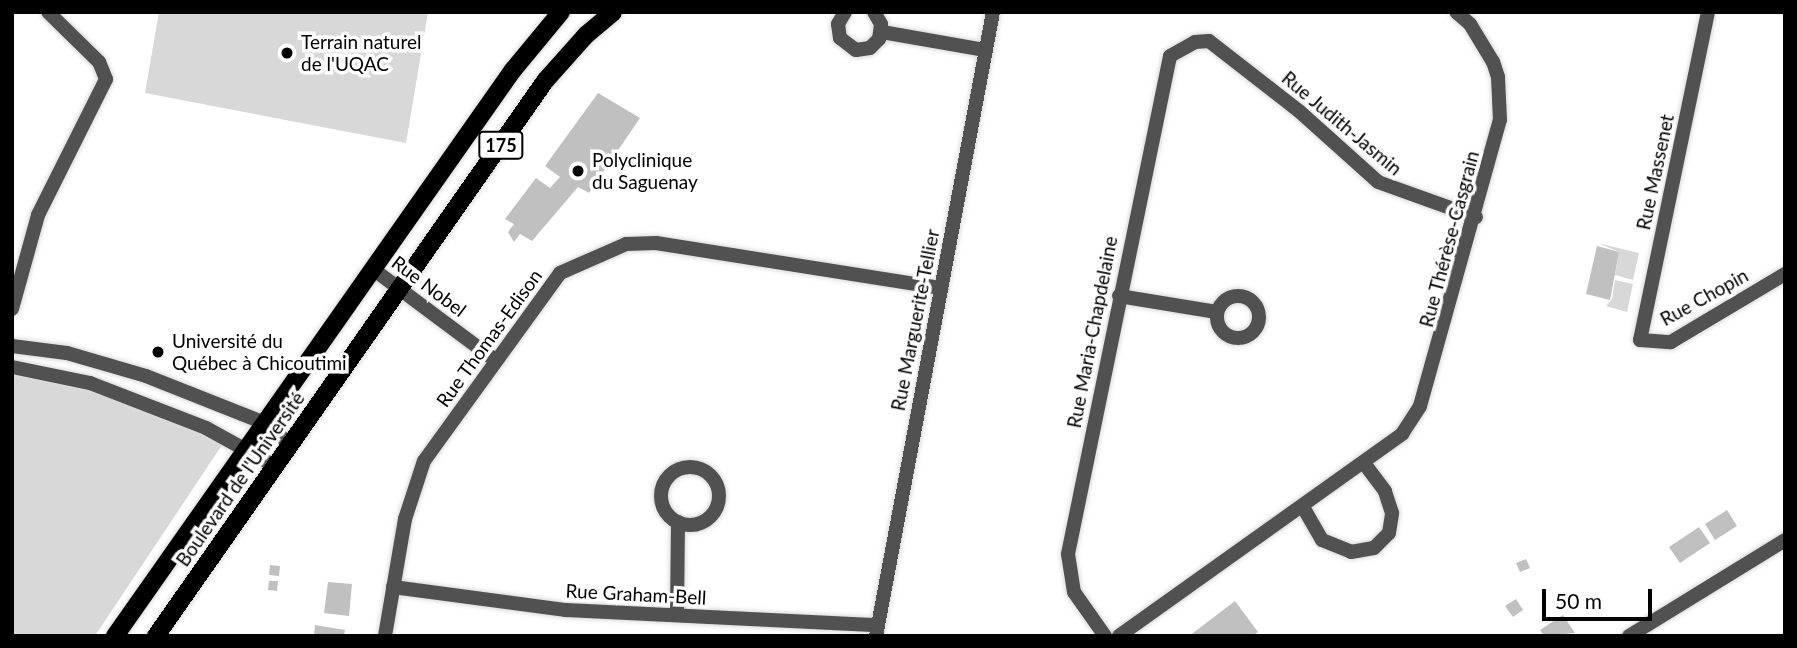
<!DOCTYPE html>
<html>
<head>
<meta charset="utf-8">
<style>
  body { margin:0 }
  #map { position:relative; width:1797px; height:648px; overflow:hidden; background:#fff; font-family:Lato,sans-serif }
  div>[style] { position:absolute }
  .green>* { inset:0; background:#d8d8d8 }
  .building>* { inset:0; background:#c0c0c0 }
  .roads { filter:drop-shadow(0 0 2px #dbdbdb) drop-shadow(0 0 2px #dbdbdb) }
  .minor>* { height:14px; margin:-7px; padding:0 7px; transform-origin:7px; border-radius:7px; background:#515151 }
  .minor>.ring { margin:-7px; padding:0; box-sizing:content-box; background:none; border:14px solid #515151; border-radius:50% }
  .primary>* { height:18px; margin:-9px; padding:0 9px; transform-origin:9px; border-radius:9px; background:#000 }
  .dots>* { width:19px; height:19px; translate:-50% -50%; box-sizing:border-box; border:4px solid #fff; border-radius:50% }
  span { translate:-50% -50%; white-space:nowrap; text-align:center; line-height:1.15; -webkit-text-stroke:7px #fff; paint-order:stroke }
  .shield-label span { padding:2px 5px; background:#fff; border:2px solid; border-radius:5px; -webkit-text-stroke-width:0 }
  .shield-label { font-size:18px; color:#000; font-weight:700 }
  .poi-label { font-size:19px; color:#000 }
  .left { translate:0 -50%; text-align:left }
  .street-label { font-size:19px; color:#000 }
  .frame { position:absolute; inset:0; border:14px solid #000; pointer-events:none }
  .scale { position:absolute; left:1542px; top:589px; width:110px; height:32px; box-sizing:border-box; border:4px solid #000; border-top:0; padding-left:9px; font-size:21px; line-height:24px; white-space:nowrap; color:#000; -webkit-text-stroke:5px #fff; paint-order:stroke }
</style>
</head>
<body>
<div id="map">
  <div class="green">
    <i style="clip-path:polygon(159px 12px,428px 12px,406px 143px,145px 93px)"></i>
    <i style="clip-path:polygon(1598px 243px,1639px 253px,1633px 280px,1615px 275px,1619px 252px)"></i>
    <i style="clip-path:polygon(1615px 280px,1633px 284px,1627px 312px,1606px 306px,1612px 299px)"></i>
    <i style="clip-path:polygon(12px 368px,90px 383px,226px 439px,95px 636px,12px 636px)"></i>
  </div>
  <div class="building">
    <i style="clip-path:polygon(598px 93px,640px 118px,589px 193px,578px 187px,532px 241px,520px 234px,514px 242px,508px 232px,514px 224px,505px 219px,536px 178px,550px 188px,560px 177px,545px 166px)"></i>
    <i style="clip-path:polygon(1597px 246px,1619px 252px,1610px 300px,1586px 294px)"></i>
    <i style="clip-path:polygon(1727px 510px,1737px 526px,1715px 540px,1705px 524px)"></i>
    <i style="clip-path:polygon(1699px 527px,1710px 543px,1680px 563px,1669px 547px)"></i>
    <i style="clip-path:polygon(1526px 559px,1530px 568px,1520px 572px,1516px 563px)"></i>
    <i style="clip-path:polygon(270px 565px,280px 566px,279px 576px,269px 575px)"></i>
    <i style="clip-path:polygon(269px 581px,278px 581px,277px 591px,268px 590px)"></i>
    <i style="clip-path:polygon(328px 582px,352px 584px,349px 616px,324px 613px)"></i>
    <i style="clip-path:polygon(1516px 599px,1523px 610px,1513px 617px,1505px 606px)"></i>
    <i style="clip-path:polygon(1235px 601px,1258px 632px,1253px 636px,1189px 636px)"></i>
    <i style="clip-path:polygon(1563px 615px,1575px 633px,1544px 636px,1540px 630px)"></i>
    <i style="clip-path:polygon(315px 625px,345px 630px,344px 636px,314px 635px)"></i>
  </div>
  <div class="roads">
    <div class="minor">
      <i style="left:845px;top:12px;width:14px;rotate:120deg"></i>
      <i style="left:838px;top:24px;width:14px;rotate:82deg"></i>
      <i style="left:840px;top:38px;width:20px;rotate:37deg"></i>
      <i style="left:856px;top:50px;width:14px;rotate:-8deg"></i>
      <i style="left:870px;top:48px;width:13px;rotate:-45deg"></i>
      <i style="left:879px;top:39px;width:15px;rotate:-82deg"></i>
      <i style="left:881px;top:24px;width:14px;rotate:-120deg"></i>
      <i style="left:1708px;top:12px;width:335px;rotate:101.7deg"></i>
      <i style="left:1640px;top:340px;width:31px;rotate:4deg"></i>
      <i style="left:1671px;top:342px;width:133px;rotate:-30.8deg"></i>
      <i style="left:882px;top:32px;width:105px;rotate:9.9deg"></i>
      <i style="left:373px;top:269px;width:152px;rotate:36.7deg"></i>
      <i class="ring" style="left:1217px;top:296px;width:28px;height:28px"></i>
      <i style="left:1119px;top:296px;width:99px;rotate:9.3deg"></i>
      <i style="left:12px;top:309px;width:98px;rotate:-74.5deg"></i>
      <i style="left:38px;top:215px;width:152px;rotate:-63.4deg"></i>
      <i style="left:106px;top:79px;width:18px;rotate:-112deg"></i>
      <i style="left:99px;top:62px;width:71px;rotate:-135.6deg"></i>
      <i style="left:12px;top:346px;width:55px;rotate:7.3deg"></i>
      <i style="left:67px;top:353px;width:82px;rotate:16.2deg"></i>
      <i style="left:146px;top:376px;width:128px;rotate:21.6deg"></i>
      <i style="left:265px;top:423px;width:33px;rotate:40deg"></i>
      <i style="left:12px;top:367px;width:80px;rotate:11.6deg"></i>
      <i style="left:90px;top:383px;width:124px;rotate:21.2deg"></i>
      <i style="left:206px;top:428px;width:79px;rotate:28.8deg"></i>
      <i class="ring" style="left:661px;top:467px;width:44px;height:44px"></i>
      <i style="left:1303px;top:507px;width:38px;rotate:60deg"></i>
      <i style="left:1322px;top:540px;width:31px;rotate:22deg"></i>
      <i style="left:1351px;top:552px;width:23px;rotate:-10deg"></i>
      <i style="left:1374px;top:548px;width:21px;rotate:-45deg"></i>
      <i style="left:1389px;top:533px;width:20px;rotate:-81deg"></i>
      <i style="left:1392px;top:513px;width:23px;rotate:-108deg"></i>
      <i style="left:1385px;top:491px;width:35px;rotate:-127deg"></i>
      <i style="left:393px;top:587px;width:175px;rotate:7.6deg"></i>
      <i style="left:566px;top:610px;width:312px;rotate:2.8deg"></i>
      <i style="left:677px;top:615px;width:93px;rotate:-89.4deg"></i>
      <i style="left:385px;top:636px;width:119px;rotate:-80.3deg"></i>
      <i style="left:405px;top:519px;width:61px;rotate:-71.9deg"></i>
      <i style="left:424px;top:461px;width:232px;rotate:-54.1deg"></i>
      <i style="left:560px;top:273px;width:72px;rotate:-23.7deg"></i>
      <i style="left:626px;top:244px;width:30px;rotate:-2deg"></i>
      <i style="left:656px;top:243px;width:289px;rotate:9deg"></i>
      <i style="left:876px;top:636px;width:635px;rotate:-79.38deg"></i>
      <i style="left:1105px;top:636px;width:54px;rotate:-125.2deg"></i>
      <i style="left:1074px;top:592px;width:38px;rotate:-99deg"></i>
      <i style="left:1068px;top:554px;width:508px;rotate:-78.42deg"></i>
      <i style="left:1170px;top:56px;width:29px;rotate:-29deg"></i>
      <i style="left:1195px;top:42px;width:14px;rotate:-4deg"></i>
      <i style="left:1209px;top:41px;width:114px;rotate:37.9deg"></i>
      <i style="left:1299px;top:111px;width:106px;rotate:41.9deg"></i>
      <i style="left:1378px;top:182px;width:104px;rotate:19.7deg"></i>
      <i style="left:1119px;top:636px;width:348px;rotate:-35.5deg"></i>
      <i style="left:1402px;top:434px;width:33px;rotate:-57deg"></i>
      <i style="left:1420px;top:406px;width:297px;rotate:-74.4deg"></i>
      <i style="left:1500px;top:120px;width:43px;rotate:-92.7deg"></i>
      <i style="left:1498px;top:77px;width:16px;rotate:-108deg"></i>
      <i style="left:1493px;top:62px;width:44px;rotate:-121.2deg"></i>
      <i style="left:1470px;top:24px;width:18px;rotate:-139deg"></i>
      <i style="left:1629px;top:636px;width:183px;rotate:-31.6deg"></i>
    </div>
    <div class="primary">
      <i style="left:115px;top:636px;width:692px;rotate:-54.89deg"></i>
      <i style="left:513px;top:70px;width:75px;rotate:-50.4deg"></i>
      <i style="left:156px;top:636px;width:678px;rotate:-54.97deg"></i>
      <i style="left:545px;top:81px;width:62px;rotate:-48.3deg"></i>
      <i style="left:586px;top:35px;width:35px;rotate:-40deg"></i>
    </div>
  </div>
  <div class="dots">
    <i style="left:287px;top:53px;background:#000"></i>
    <i style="left:578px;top:171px;background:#000"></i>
    <i style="left:158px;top:352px;background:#000"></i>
  </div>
  <div class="shield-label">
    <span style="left:501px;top:145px">175</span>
  </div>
  <div class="poi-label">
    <span class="left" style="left:301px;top:53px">Terrain naturel<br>de l'UQAC</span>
    <span class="left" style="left:592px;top:171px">Polyclinique<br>du Saguenay</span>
    <span class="left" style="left:172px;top:352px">Université du<br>Québec à Chicoutimi</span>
  </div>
  <div class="street-label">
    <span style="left:1342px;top:123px;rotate:40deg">Rue Judith-Jasmin</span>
    <span style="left:1655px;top:172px;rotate:-78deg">Rue Massenet</span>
    <span style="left:1449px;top:239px;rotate:-75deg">Rue Thérèse-Casgrain</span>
    <span style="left:429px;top:286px;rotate:37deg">Rue Nobel</span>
    <span style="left:1704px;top:297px;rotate:-29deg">Rue Chopin</span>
    <span style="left:915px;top:320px;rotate:-79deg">Rue Marguerite-Tellier</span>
    <span style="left:1092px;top:332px;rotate:-79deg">Rue Maria-Chapdelaine</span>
    <span style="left:489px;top:338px;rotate:-54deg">Rue Thomas-Edison</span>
    <span style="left:240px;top:479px;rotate:-55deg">Boulevard de l'Université</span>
    <span style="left:636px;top:594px;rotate:3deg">Rue Graham-Bell</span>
  </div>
  <div class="frame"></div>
  <div class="scale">50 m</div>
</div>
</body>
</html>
